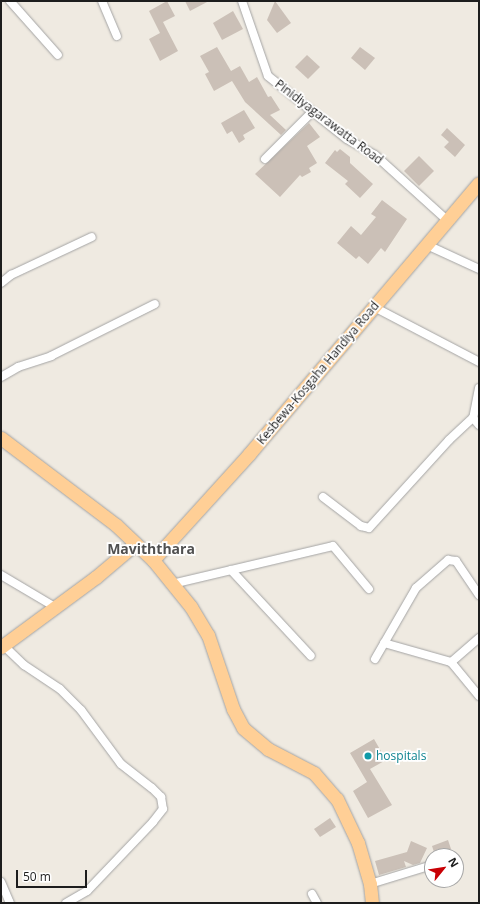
<!DOCTYPE html>
<html>
<head>
<meta charset="utf-8">
<style>
  body { margin:0 }
  #map { position:relative; width:480px; height:904px; overflow:hidden; background:#efeae1; font-family:"Open Sans",sans-serif }
  div>[style] { position:absolute }
  .building>* { inset:0; background:#cbc0b7 }
  .roads { filter:drop-shadow(0 0 1px #a4a4a4) drop-shadow(0 0 1px #a4a4a4) }
  .minor>* { height:8px; margin:-4px; padding:0 4px; transform-origin:4px; border-radius:4px; background:#fff }
  .primary>* { height:13px; margin:-6.5px; padding:0 6.5px; transform-origin:6.5px; border-radius:6.5px; background:#ffcf96 }
  .dots>* { width:11px; height:11px; translate:-50% -50%; box-sizing:border-box; border:2px solid #fff; border-radius:50% }
  span { translate:-50% -50%; white-space:nowrap; text-align:center; line-height:1.15; -webkit-text-stroke:3.5px #fff; paint-order:stroke }
  .street-label { font-size:12px; color:#1d1d1d }
  .culture-label { font-size:12px; color:#0d838f }
  .left { translate:0 -50%; text-align:left }
  .quarter-label { font-size:14px; color:#505050; font-weight:700 }
  .frame { position:absolute; inset:0; border:2px solid #1d1d1d; pointer-events:none }
  .north { position:absolute; left:424px; top:848px; width:40px; height:40px; box-sizing:border-box; background:#fff; border:1px solid #a5a5a5; border-radius:50%; rotate:60deg; font-size:11px; font-weight:700; line-height:16px; text-align:center; color:#1d1d1d }
  .north::after { content:''; display:block; margin:auto; width:14px; height:18px; background:#c90005; clip-path:polygon(50% 0,100% 100%,50% 72%,0 100%) }
  .scale { position:absolute; left:16px; top:870px; width:71px; height:18px; box-sizing:border-box; border:2px solid #1d1d1d; border-top:0; padding-left:5px; font-size:12px; line-height:14px; white-space:nowrap; color:#1d1d1d; -webkit-text-stroke:3px #fff; paint-order:stroke }
</style>
</head>
<body>
<div id="map">
  <div class="building">
    <i style="clip-path:polygon(167px 1px,175px 16px,163px 22px,178px 51px,160px 61px,149px 39px,160px 33px,149px 11px)"></i>
    <i style="clip-path:polygon(185px 1px,209px 1px,190px 11px)"></i>
    <i style="clip-path:polygon(275px 1px,291px 23px,277px 33px,267px 20px)"></i>
    <i style="clip-path:polygon(233px 11px,243px 29px,222px 40px,213px 23px)"></i>
    <i style="clip-path:polygon(217px 47px,231px 71px,240px 66px,249px 82px,257px 77px,268px 97px,271px 96px,280px 110px,270px 115px,286px 130px,281px 135px,245px 102px,232px 81px,214px 91px,205px 74px,209px 72px,200px 56px)"></i>
    <i style="clip-path:polygon(360px 47px,375px 58px,365px 70px,351px 58px)"></i>
    <i style="clip-path:polygon(307px 55px,320px 67px,308px 79px,295px 67px)"></i>
    <i style="clip-path:polygon(244px 110px,255px 128px,243px 135px,245px 139px,239px 143px,232px 131px,227px 134px,221px 123px)"></i>
    <i style="clip-path:polygon(309px 123px,320px 137px,307px 146px,317px 163px,309px 168px,311px 172px,302px 177px,300px 175px,280px 197px,255px 174px)"></i>
    <i style="clip-path:polygon(447px 128px,465px 145px,455px 157px,444px 147px,449px 142px,441px 135px)"></i>
    <i style="clip-path:polygon(340px 149px,350px 157px,350px 163px,373px 184px,360px 198px,345px 184px,348px 181px,325px 163px,335px 150px,337px 152px)"></i>
    <i style="clip-path:polygon(419px 156px,434px 171px,419px 186px,404px 171px)"></i>
    <i style="clip-path:polygon(382px 200px,407px 219px,385px 252px,381px 248px,368px 264px,359px 256px,356px 259px,337px 243px,351px 226px,361px 235px,376px 217px,371px 214px)"></i>
    <i style="clip-path:polygon(374px 739px,386px 760px,370px 769px,392px 805px,368px 818px,353px 791px,367px 782px,350px 753px)"></i>
    <i style="clip-path:polygon(330px 818px,336px 827px,320px 837px,314px 829px)"></i>
    <i style="clip-path:polygon(448px 840px,451px 849px,435px 855px,432px 846px)"></i>
    <i style="clip-path:polygon(411px 841px,427px 848px,420px 863px,413px 865px,404px 861px,406px 867px,379px 875px,375px 861px,407px 852px)"></i>
  </div>
  <div class="roads">
    <div class="minor">
      <i style="left:10px;top:1px;width:72px;rotate:48.4deg"></i>
      <i style="left:102px;top:1px;width:38px;rotate:67deg"></i>
      <i style="left:242px;top:1px;width:79px;rotate:70.9deg"></i>
      <i style="left:268px;top:76px;width:101px;rotate:38.6deg"></i>
      <i style="left:347px;top:139px;width:32px;rotate:30deg"></i>
      <i style="left:375px;top:155px;width:98px;rotate:42.1deg"></i>
      <i style="left:265px;top:159px;width:66px;rotate:-45deg"></i>
      <i style="left:427px;top:245px;width:57px;rotate:24.8deg"></i>
      <i style="left:1px;top:283px;width:13px;rotate:-39deg"></i>
      <i style="left:11px;top:275px;width:89px;rotate:-25.1deg"></i>
      <i style="left:374px;top:307px;width:119px;rotate:27.6deg"></i>
      <i style="left:1px;top:377px;width:20px;rotate:-30deg"></i>
      <i style="left:18px;top:367px;width:35px;rotate:-18deg"></i>
      <i style="left:51px;top:356px;width:116px;rotate:-26.6deg"></i>
      <i style="left:479px;top:388px;width:31px;rotate:101deg"></i>
      <i style="left:473px;top:418px;width:9px;rotate:49deg"></i>
      <i style="left:323px;top:497px;width:48px;rotate:37.3deg"></i>
      <i style="left:361px;top:526px;width:8px;rotate:14deg"></i>
      <i style="left:369px;top:528px;width:119px;rotate:-47.7deg"></i>
      <i style="left:449px;top:440px;width:33px;rotate:-43deg"></i>
      <i style="left:231px;top:570px;width:117px;rotate:47.1deg"></i>
      <i style="left:1px;top:575px;width:63px;rotate:30.7deg"></i>
      <i style="left:172px;top:584px;width:165px;rotate:-13.3deg"></i>
      <i style="left:333px;top:546px;width:56px;rotate:50.1deg"></i>
      <i style="left:479px;top:638px;width:37px;rotate:139deg"></i>
      <i style="left:451px;top:662px;width:44px;rotate:50.5deg"></i>
      <i style="left:1px;top:643px;width:32px;rotate:44deg"></i>
      <i style="left:24px;top:665px;width:43px;rotate:33.7deg"></i>
      <i style="left:60px;top:689px;width:30px;rotate:45deg"></i>
      <i style="left:81px;top:710px;width:67px;rotate:53.5deg"></i>
      <i style="left:121px;top:764px;width:39px;rotate:38deg"></i>
      <i style="left:152px;top:788px;width:13px;rotate:45deg"></i>
      <i style="left:161px;top:797px;width:12px;rotate:81deg"></i>
      <i style="left:163px;top:809px;width:16px;rotate:128deg"></i>
      <i style="left:153px;top:822px;width:95px;rotate:133.7deg"></i>
      <i style="left:87px;top:891px;width:24px;rotate:150deg"></i>
      <i style="left:384px;top:643px;width:70px;rotate:15.8deg"></i>
      <i style="left:375px;top:659px;width:82px;rotate:-60deg"></i>
      <i style="left:416px;top:588px;width:43px;rotate:-41.2deg"></i>
      <i style="left:448px;top:560px;width:8px;rotate:7deg"></i>
      <i style="left:456px;top:561px;width:41px;rotate:55.9deg"></i>
      <i style="left:1px;top:882px;width:23px;rotate:67deg"></i>
      <i style="left:370px;top:884px;width:65px;rotate:-17deg"></i>
      <i style="left:312px;top:894px;width:10px;rotate:61deg"></i>
    </div>
    <div class="primary">
      <i style="left:1px;top:438px;width:144px;rotate:37.1deg"></i>
      <i style="left:116px;top:525px;width:51px;rotate:43.4deg"></i>
      <i style="left:153px;top:560px;width:60px;rotate:51deg"></i>
      <i style="left:191px;top:607px;width:33px;rotate:59deg"></i>
      <i style="left:208px;top:635px;width:78px;rotate:71.3deg"></i>
      <i style="left:233px;top:709px;width:21px;rotate:62deg"></i>
      <i style="left:243px;top:728px;width:33px;rotate:40deg"></i>
      <i style="left:268px;top:749px;width:52px;rotate:27.6deg"></i>
      <i style="left:314px;top:773px;width:35px;rotate:49deg"></i>
      <i style="left:337px;top:799px;width:49px;rotate:64.5deg"></i>
      <i style="left:358px;top:843px;width:43px;rotate:73.7deg"></i>
      <i style="left:370px;top:884px;width:19px;rotate:84deg"></i>
      <i style="left:153px;top:560px;width:143px;rotate:-47.8deg"></i>
      <i style="left:249px;top:454px;width:355px;rotate:-49.7deg"></i>
      <i style="left:1px;top:647px;width:118px;rotate:-36.4deg"></i>
      <i style="left:96px;top:577px;width:51px;rotate:-40.2deg"></i>
    </div>
  </div>
  <div class="dots">
    <i style="left:368px;top:756px;background:#0f9aa8"></i>
  </div>
  <div class="street-label">
    <span style="left:329px;top:122px;rotate:37deg">Pinidiyagarawatta Road</span>
    <span style="left:318px;top:373px;rotate:-50deg">Kesbewa-Kosgaha Handiya Road</span>
  </div>
  <div class="culture-label">
    <span class="left" style="left:376px;top:756px">hospitals</span>
  </div>
  <div class="quarter-label">
    <span style="left:151px;top:549px">Maviththara</span>
  </div>
  <div class="frame"></div>
  <div class="north">N</div>
  <div class="scale">50 m</div>
</div>
</body>
</html>
